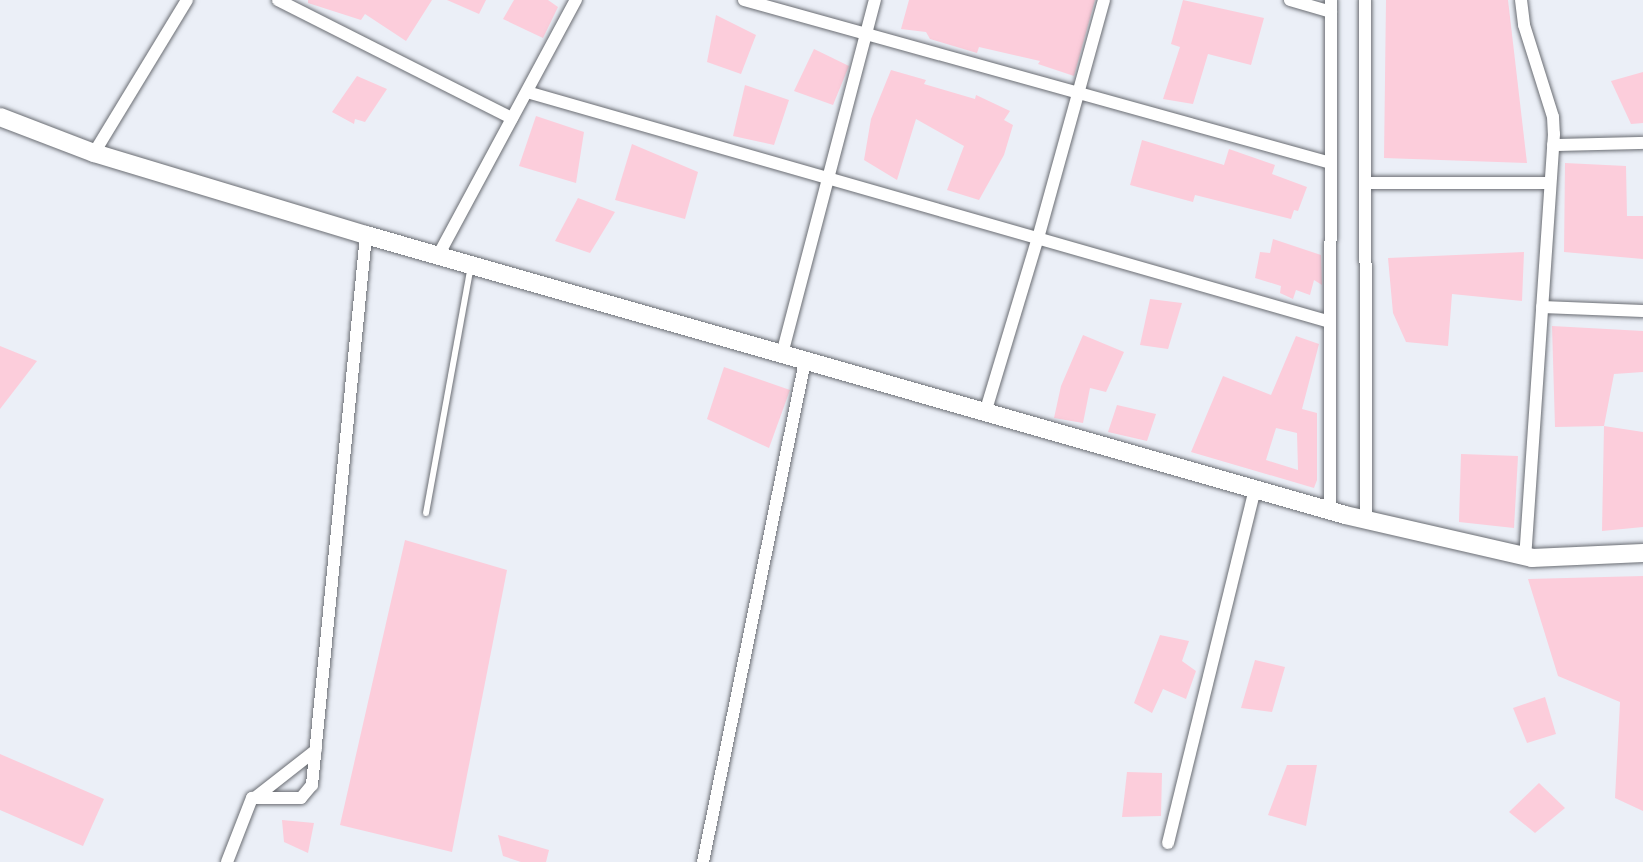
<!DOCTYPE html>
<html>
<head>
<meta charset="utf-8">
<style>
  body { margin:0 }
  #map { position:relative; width:1643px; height:862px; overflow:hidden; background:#ebeff7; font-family:"Nunito Sans",sans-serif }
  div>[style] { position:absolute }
  .building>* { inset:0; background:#fccddb }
  .roads { filter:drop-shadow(0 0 2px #6a6d73) drop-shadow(0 0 2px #6a6d73) }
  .service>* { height:6px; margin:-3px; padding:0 3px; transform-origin:3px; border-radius:3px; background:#fff }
  .minor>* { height:12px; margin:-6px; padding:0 6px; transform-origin:6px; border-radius:6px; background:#fff }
  .secondary>* { height:18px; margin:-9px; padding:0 9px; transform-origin:9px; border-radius:9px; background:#fff }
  span { translate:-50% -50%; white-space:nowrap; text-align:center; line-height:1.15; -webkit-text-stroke:5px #ebeff7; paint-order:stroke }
</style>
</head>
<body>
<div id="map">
  <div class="building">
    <i style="clip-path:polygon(308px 0,432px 0,406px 41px,365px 14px,361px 20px,308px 3px)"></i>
    <i style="clip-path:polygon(447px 0,486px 0,479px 14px)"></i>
    <i style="clip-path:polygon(514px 0,548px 0,558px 7px,543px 38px,503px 19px)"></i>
    <i style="clip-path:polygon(909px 0,1095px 0,1074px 76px,1038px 64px,1040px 61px,979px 47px,977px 53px,930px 39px,926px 32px,901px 29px)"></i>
    <i style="clip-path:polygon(1183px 0,1264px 18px,1251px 65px,1208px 54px,1193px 104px,1163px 99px,1180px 47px,1171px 44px)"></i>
    <i style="clip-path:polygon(1386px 0,1508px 0,1527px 163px,1384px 158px)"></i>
    <i style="clip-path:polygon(716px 15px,756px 35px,741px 74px,707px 62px)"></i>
    <i style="clip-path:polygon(814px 49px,849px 66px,833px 105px,794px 91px)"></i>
    <i style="clip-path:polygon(891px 70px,926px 80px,924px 84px,975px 99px,976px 95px,1010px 111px,1004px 120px,1013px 125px,1004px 155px,979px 200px,947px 190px,964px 146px,916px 119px,897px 180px,864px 160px,871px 119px)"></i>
    <i style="clip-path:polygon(1643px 72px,1643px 123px,1631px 124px,1611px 81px)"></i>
    <i style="clip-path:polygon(357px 76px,387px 89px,365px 122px,355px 119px,354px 124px,332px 112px)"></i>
    <i style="clip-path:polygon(745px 85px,789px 100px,774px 145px,733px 136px)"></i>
    <i style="clip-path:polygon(536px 116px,584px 132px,576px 183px,519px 166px)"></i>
    <i style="clip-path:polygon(1142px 140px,1224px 165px,1229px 149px,1275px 165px,1272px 174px,1307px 187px,1298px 211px,1294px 210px,1291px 219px,1195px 195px,1193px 202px,1130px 185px)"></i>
    <i style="clip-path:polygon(632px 144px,698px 172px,685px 219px,615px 200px)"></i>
    <i style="clip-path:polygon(1565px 163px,1626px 166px,1627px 216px,1643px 216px,1643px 259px,1564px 252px)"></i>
    <i style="clip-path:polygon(578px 198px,615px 212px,590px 253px,555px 241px)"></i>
    <i style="clip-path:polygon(1273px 239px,1321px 255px,1322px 285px,1314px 280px,1310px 295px,1296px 290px,1293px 299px,1280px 293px,1281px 286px,1255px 278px,1260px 252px,1270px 253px)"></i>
    <i style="clip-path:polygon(1524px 252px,1522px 301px,1452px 294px,1448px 346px,1406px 342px,1393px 313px,1388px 258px)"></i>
    <i style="clip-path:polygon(1150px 299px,1182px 303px,1168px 349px,1140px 345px)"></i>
    <i style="clip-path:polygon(1552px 326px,1643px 331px,1643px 372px,1614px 374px,1604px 426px,1555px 427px)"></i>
    <i style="clip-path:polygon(1083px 335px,1124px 352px,1106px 392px,1090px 388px,1083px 423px,1054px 418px,1061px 386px)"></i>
    <i style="clip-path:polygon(evenodd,1296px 336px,1319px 344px,1302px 409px,1317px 413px,1317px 480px,1314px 488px,1191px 452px,1223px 376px,1271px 395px,1296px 336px,1276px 428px,1297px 433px,1298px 470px,1266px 460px,1276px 428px)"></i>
    <i style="clip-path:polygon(0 346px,37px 361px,0 409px)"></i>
    <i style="clip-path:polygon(724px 367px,790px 390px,769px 448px,707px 419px)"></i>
    <i style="clip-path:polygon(1117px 405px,1156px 414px,1147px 441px,1108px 432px)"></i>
    <i style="clip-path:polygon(1604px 426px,1643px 432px,1643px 527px,1602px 531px)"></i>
    <i style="clip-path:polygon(1461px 454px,1518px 456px,1514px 528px,1459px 522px)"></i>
    <i style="clip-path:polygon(405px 540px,507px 570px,452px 852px,340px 825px)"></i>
    <i style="clip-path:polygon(1643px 576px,1643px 811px,1615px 798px,1620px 702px,1558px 676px,1528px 579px)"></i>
    <i style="clip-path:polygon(1160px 635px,1189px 641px,1182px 661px,1196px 671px,1186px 699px,1163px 689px,1152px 713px,1134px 703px)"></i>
    <i style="clip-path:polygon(1255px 660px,1285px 667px,1272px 712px,1241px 708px)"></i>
    <i style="clip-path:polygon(1545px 697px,1556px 734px,1527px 743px,1513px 708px)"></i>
    <i style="clip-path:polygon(0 754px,104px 799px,83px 846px,0 810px)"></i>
    <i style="clip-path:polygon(1287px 765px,1317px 765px,1306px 826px,1268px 815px)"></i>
    <i style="clip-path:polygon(1127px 772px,1162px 773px,1161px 816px,1122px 817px)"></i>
    <i style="clip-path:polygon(1539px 783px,1565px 808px,1535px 833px,1509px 812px)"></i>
    <i style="clip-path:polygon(282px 820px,314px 823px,308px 853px,284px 842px)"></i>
    <i style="clip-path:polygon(498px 835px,549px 850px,546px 862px,521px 862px,503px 856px)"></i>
  </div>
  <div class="roads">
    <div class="service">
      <i style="left:426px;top:513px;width:251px;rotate:-79.7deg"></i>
    </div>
    <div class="minor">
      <i style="left:278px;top:0;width:262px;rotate:26.8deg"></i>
      <i style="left:744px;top:0;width:609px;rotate:15.52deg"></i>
      <i style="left:1290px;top:0;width:43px;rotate:16.3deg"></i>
      <i style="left:1365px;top:0;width:520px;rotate:89.89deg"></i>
      <i style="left:1521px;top:0;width:25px;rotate:83deg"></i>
      <i style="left:1524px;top:25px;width:96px;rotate:72.5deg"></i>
      <i style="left:1553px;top:117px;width:17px;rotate:87deg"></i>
      <i style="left:1554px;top:134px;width:424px;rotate:93.9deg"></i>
      <i style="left:527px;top:92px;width:835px;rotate:15.98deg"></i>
      <i style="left:1553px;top:145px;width:90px;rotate:-1.3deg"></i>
      <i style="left:94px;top:153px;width:179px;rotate:-58.7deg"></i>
      <i style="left:1365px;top:183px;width:185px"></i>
      <i style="left:439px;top:254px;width:289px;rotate:-61.7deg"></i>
      <i style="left:1542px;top:307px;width:101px;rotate:2.3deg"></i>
      <i style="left:782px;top:354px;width:366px;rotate:-75.3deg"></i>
      <i style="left:985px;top:413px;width:183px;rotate:-73.2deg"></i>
      <i style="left:1038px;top:238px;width:247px;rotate:-74.5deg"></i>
      <i style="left:1330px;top:510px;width:510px;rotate:-89.89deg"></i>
      <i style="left:256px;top:797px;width:76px;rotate:-38.1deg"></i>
      <i style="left:1168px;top:843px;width:364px;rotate:-76.2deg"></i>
      <i style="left:227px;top:862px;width:69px;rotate:-68.7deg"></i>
      <i style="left:252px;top:798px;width:49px"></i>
      <i style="left:301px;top:798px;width:17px;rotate:-50deg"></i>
      <i style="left:312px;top:785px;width:553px;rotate:-84.39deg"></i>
      <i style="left:703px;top:862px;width:511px;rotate:-78.49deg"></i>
    </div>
    <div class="secondary">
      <i style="left:0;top:117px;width:101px;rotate:21deg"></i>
      <i style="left:94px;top:153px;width:284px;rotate:16.8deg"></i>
      <i style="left:366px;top:235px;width:1018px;rotate:15.96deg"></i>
      <i style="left:1345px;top:515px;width:192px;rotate:12.9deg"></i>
      <i style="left:1532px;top:558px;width:111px;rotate:-2.6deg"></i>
    </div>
  </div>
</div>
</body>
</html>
